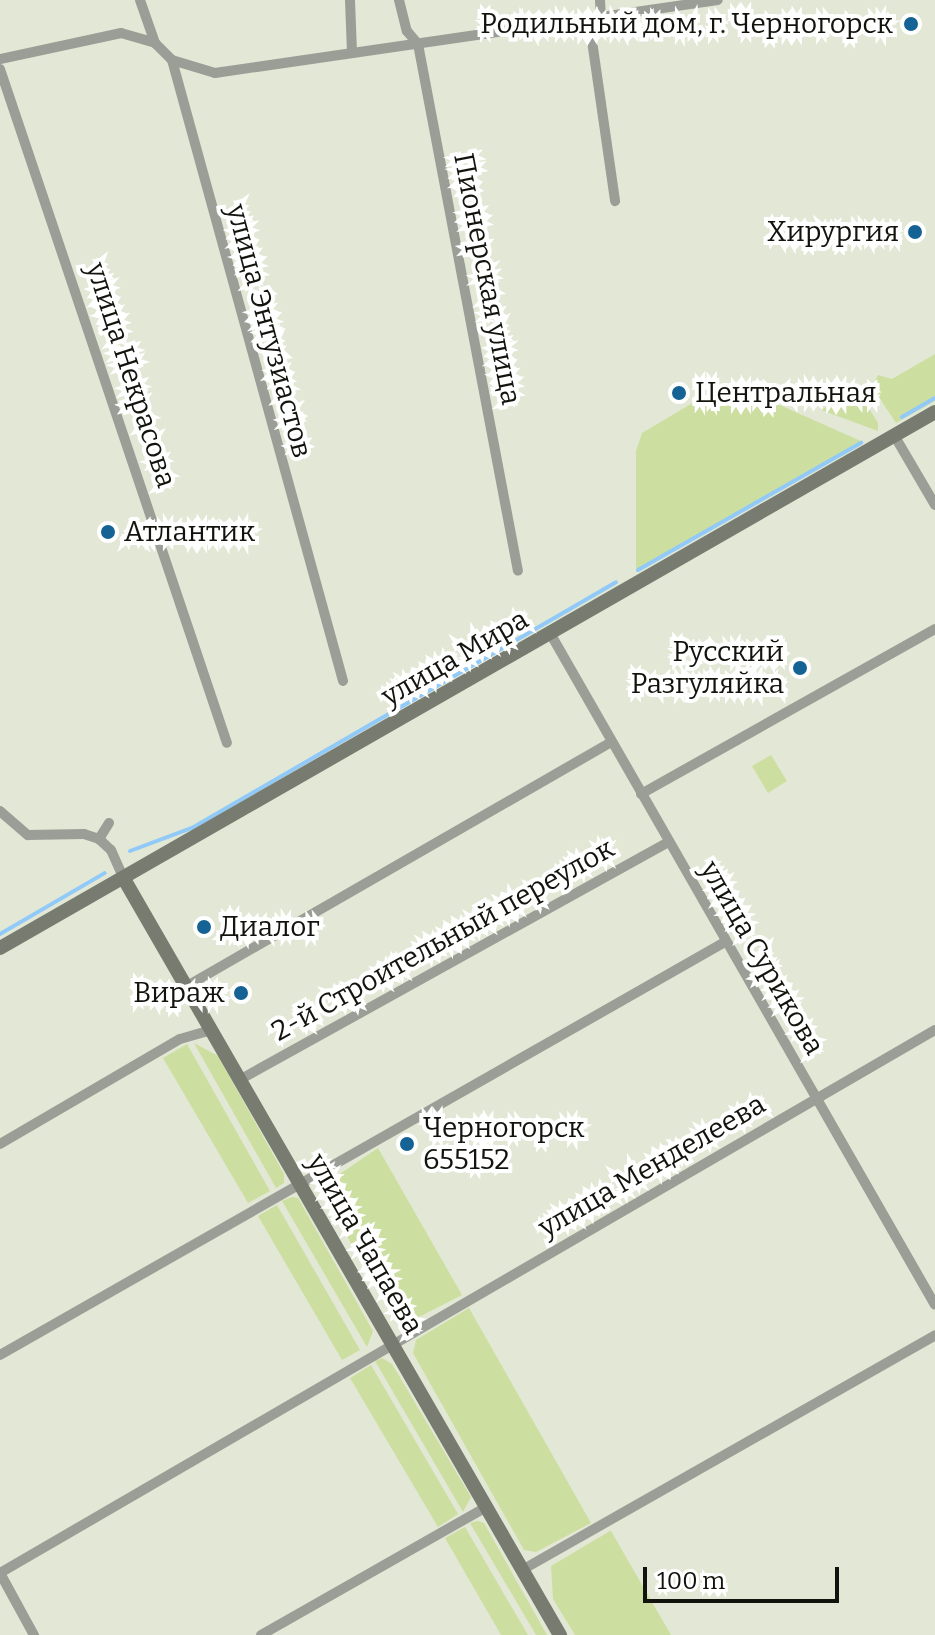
<!DOCTYPE html>
<html>
<head>
<meta charset="utf-8">
<style>
  body { margin:0 }
  #map { position:relative; width:935px; height:1635px; overflow:hidden; background:#e2e8d5; font-family:Bitter,serif }
  div>[style] { position:absolute }
  .green>* { inset:0; background:#cddea1 }
  .stream>* { height:4px; margin:-2px; padding:0 2px; transform-origin:2px; border-radius:2px; background:#91caf9 }
  .street>* { height:10px; margin:-5px; padding:0 5px; transform-origin:5px; border-radius:5px; background:#9b9e96 }
  .secondary>* { height:14px; margin:-7px; padding:0 7px; transform-origin:7px; border-radius:7px; background:#787b70 }
  .dots>* { width:22px; height:22px; translate:-50% -50%; box-sizing:border-box; border:4px solid #fff; border-radius:50% }
  span { translate:-50% -50%; white-space:nowrap; text-align:center; line-height:1.15; -webkit-text-stroke:8px #fff; paint-order:stroke }
  .poi-label { font-size:28px; color:#11130c }
  .right { translate:-100% -50%; text-align:right }
  .left { translate:0 -50%; text-align:left }
  .street-label { font-size:28px; color:#11130c }
  .scale { position:absolute; left:643px; top:1567px; width:196px; height:36px; box-sizing:border-box; border:4px solid #11130c; border-top:0; padding-left:10px; font-size:24px; line-height:28px; white-space:nowrap; color:#11130c; -webkit-text-stroke:6px #fff; paint-order:stroke }
</style>
</head>
<body>
<div id="map">
  <div class="green">
    <i style="clip-path:polygon(935px 354px,935px 401px,896px 423px,872px 387px,878px 375px,892px 379px)"></i>
    <i style="clip-path:polygon(857px 389px,878px 423px,878px 431px,821px 410px)"></i>
    <i style="clip-path:polygon(730px 392px,782px 406px,863px 442px,636px 572px,636px 451px,642px 433px,706px 395px)"></i>
    <i style="clip-path:polygon(771px 755px,787px 781px,768px 793px,752px 766px)"></i>
    <i style="clip-path:polygon(194px 1043px,218px 1056px,284px 1174px,284px 1183px,276px 1188px)"></i>
    <i style="clip-path:polygon(187px 1044px,270px 1191px,248px 1203px,163px 1058px)"></i>
    <i style="clip-path:polygon(378px 1148px,462px 1295px,405px 1324px,395px 1322px,324px 1195px,328px 1182px)"></i>
    <i style="clip-path:polygon(292px 1197px,298px 1198px,373px 1331px,367px 1347px,282px 1201px)"></i>
    <i style="clip-path:polygon(277px 1205px,360px 1350px,342px 1360px,258px 1216px)"></i>
    <i style="clip-path:polygon(469px 1308px,591px 1523px,536px 1552px,524px 1550px,413px 1353px,416px 1340px)"></i>
    <i style="clip-path:polygon(382px 1358px,392px 1364px,471px 1497px,463px 1512px,375px 1361px)"></i>
    <i style="clip-path:polygon(371px 1365px,458px 1514px,438px 1527px,350px 1378px)"></i>
    <i style="clip-path:polygon(478px 1521px,484px 1523px,547px 1635px,536px 1635px,470px 1523px)"></i>
    <i style="clip-path:polygon(465px 1527px,528px 1635px,501px 1635px,445px 1538px)"></i>
    <i style="clip-path:polygon(610px 1531px,611px 1531px,671px 1635px,575px 1635px,553px 1599px,551px 1566px)"></i>
  </div>
  <div class="stream">
    <i style="left:902px;top:417px;width:38px;rotate:-30deg"></i>
    <i style="left:638px;top:570px;width:257px;rotate:-29.7deg"></i>
    <i style="left:130px;top:851px;width:66px;rotate:-20.4deg"></i>
    <i style="left:192px;top:828px;width:490px;rotate:-30.1deg"></i>
    <i style="left:0;top:934px;width:121px;rotate:-30.2deg"></i>
  </div>
  <div class="street">
    <i style="left:140px;top:0;width:46px;rotate:70.8deg"></i>
    <i style="left:155px;top:43px;width:24px;rotate:45deg"></i>
    <i style="left:172px;top:60px;width:644px;rotate:74.6deg"></i>
    <i style="left:350px;top:0;width:53px;rotate:87.8deg"></i>
    <i style="left:399px;top:0;width:32px;rotate:76deg"></i>
    <i style="left:407px;top:31px;width:17px;rotate:50deg"></i>
    <i style="left:418px;top:44px;width:536px;rotate:79.26deg"></i>
    <i style="left:600px;top:0;width:18px;rotate:87deg"></i>
    <i style="left:589px;top:20px;width:183px;rotate:81.8deg"></i>
    <i style="left:0;top:59px;width:124px;rotate:-12.1deg"></i>
    <i style="left:121px;top:33px;width:35px;rotate:16deg"></i>
    <i style="left:172px;top:60px;width:45px;rotate:16.8deg"></i>
    <i style="left:215px;top:73px;width:508px;rotate:-8.26deg"></i>
    <i style="left:0;top:69px;width:711px;rotate:71.39deg"></i>
    <i style="left:894px;top:435px;width:81px;rotate:59.6deg"></i>
    <i style="left:550px;top:633px;width:774px;rotate:60.19deg"></i>
    <i style="left:641px;top:794px;width:337px;rotate:-29.3deg"></i>
    <i style="left:0;top:811px;width:37px;rotate:41deg"></i>
    <i style="left:28px;top:835px;width:56px;rotate:-1deg"></i>
    <i style="left:84px;top:834px;width:16px;rotate:18deg"></i>
    <i style="left:99px;top:839px;width:16px;rotate:43deg"></i>
    <i style="left:111px;top:850px;width:32px;rotate:66deg"></i>
    <i style="left:99px;top:839px;width:19px;rotate:-58deg"></i>
    <i style="left:187px;top:986px;width:489px;rotate:-29.9deg"></i>
    <i style="left:241px;top:1079px;width:488px;rotate:-29deg"></i>
    <i style="left:0;top:1144px;width:208px;rotate:-30.3deg"></i>
    <i style="left:180px;top:1039px;width:33px;rotate:-16deg"></i>
    <i style="left:0;top:1355px;width:834px;rotate:-29.67deg"></i>
    <i style="left:522px;top:1570px;width:475px;rotate:-29.6deg"></i>
    <i style="left:0;top:1573px;width:1081px;rotate:-30.15deg"></i>
    <i style="left:0;top:1573px;width:71px;rotate:61.3deg"></i>
    <i style="left:261px;top:1635px;width:259px;rotate:-29.6deg"></i>
  </div>
  <div class="secondary">
    <i style="left:124px;top:879px;width:873px;rotate:60.03deg"></i>
    <i style="left:0;top:948px;width:1078px;rotate:-29.82deg"></i>
  </div>
  <div class="dots">
    <i style="left:911px;top:24px;background:#156295"></i>
    <i style="left:915px;top:232px;background:#156295"></i>
    <i style="left:679px;top:393px;background:#156295"></i>
    <i style="left:108px;top:532px;background:#156295"></i>
    <i style="left:800px;top:668px;background:#156295"></i>
    <i style="left:204px;top:927px;background:#156295"></i>
    <i style="left:241px;top:993px;background:#156295"></i>
    <i style="left:407px;top:1144px;background:#156295"></i>
  </div>
  <div class="poi-label">
    <span class="right" style="left:893px;top:24px">Родильный дом, г. Черногорск</span>
    <span class="right" style="left:899px;top:232px">Хирургия</span>
    <span class="left" style="left:695px;top:393px">Центральная</span>
    <span class="left" style="left:124px;top:532px">Атлантик</span>
    <span class="right" style="left:784px;top:668px">Русский<br>Разгуляйка</span>
    <span class="left" style="left:220px;top:927px">Диалог</span>
    <span class="right" style="left:225px;top:993px">Вираж</span>
    <span class="left" style="left:423px;top:1144px">Черногорск<br>655152</span>
  </div>
  <div class="street-label">
    <span style="left:487px;top:279px;rotate:79deg">Пионерская улица</span>
    <span style="left:269px;top:331px;rotate:75deg">улица Энтузиастов</span>
    <span style="left:131px;top:375px;rotate:72deg">улица Некрасова</span>
    <span style="left:455px;top:658px;rotate:-30deg">улица Мира</span>
    <span style="left:443px;top:940px;rotate:-29deg">2-й Строительный переулок</span>
    <span style="left:762px;top:958px;rotate:60deg">улица Сурикова</span>
    <span style="left:652px;top:1166px;rotate:-30deg">улица Менделеева</span>
    <span style="left:365px;top:1244px;rotate:60deg">улица Чапаева</span>
  </div>
  <div class="scale">100 m</div>
</div>
</body>
</html>
